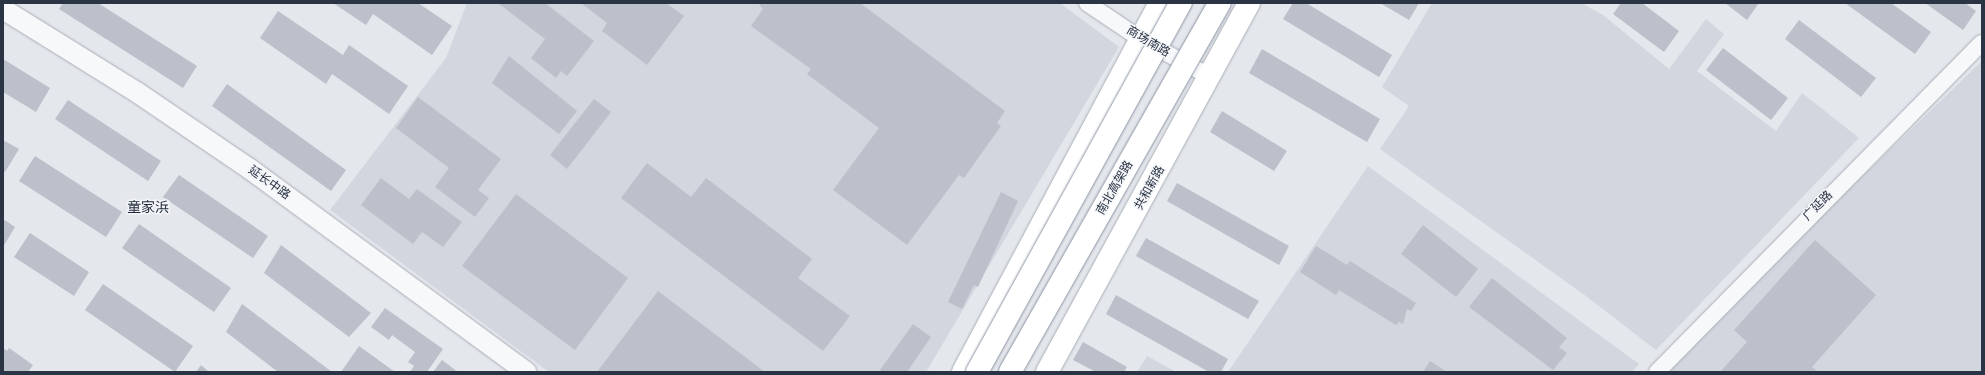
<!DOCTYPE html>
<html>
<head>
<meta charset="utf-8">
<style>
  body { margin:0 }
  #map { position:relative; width:1985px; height:375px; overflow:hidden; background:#e4e7ec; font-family:"Sofia Sans Condensed","Noto Sans SC",sans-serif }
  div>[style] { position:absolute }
  .built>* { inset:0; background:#d2d6de }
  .building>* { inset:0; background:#bbc0ca }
  .roads { filter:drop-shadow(0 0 1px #a9aeb7) drop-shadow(0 0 1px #a9aeb7) }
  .minor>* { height:16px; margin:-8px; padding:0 8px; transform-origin:8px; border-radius:8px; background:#f7f8fa }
  .tertiary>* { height:20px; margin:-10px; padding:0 10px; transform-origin:10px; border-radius:10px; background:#f7f8fa }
  .primary>* { height:22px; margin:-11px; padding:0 11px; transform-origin:11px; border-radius:11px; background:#fff }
  .bridges { filter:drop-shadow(0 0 1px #8b94a3) drop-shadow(0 0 1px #8b94a3) }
  .trunk-bridge>* { height:22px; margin:-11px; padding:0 11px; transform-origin:11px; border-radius:11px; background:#fff }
  span { translate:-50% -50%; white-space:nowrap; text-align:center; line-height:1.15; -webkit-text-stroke:3px #f4f6f9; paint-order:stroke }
  .street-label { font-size:12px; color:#2b3445 }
  .quarter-label { font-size:14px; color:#1d2536 }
  .frame { position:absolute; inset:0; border:4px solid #2b3445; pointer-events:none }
</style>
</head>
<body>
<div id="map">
  <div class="built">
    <i style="clip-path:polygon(467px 3px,1060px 3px,1119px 47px,926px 372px,549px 372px,330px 210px,446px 58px)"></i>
    <i style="clip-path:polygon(1432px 3px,1581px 3px,1603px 15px,1669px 69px,1706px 19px,1724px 34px,1697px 71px,1776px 131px,1802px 93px,1859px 138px,1656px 350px,1586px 296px,1380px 149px,1409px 106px,1382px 87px)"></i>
    <i style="clip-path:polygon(1982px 61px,1982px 372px,1667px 372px,1794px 242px)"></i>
    <i style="clip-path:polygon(1368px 166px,1639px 364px,1632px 372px,1228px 372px)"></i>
    <i style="clip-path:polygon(1147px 356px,1176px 372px,1137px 372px)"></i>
  </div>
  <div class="building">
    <i style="clip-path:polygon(63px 3px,98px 3px,197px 66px,183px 88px,59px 9px)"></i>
    <i style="clip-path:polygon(333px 3px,418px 3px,452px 26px,432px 55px,373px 14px,366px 25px)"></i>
    <i style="clip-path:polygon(498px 3px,545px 3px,594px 41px,567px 76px,561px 71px,556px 78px,531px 58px,545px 39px)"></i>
    <i style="clip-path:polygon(581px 3px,666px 3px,684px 16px,647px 65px,602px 31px,607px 23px)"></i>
    <i style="clip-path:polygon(758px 3px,860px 3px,1005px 111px,997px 123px,1001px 126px,964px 178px,959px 175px,907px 245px,833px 190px,879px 128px,807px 74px,811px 69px,751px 26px,763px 9px)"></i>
    <i style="clip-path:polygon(1293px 3px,1306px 3px,1392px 55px,1379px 77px,1283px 19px)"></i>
    <i style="clip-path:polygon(1380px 3px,1419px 3px,1409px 20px)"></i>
    <i style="clip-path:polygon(1621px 3px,1642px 3px,1679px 31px,1664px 52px,1613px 14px)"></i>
    <i style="clip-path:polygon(1725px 3px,1759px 3px,1747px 20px)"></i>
    <i style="clip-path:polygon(1845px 3px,1891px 3px,1931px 32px,1915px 54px)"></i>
    <i style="clip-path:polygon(1925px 3px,1965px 3px,1976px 11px,1963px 30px)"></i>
    <i style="clip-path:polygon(278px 11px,343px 55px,349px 45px,408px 86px,389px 114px,332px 74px,326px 84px,260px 38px)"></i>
    <i style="clip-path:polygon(1799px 20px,1876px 78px,1861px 97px,1785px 39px)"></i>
    <i style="clip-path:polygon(1723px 48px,1788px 98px,1771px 120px,1706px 70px)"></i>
    <i style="clip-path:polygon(1262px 49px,1380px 119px,1367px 142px,1249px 73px)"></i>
    <i style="clip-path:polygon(509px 56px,577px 111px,559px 134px,492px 83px)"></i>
    <i style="clip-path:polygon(3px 59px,50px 88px,36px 112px,3px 92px)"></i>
    <i style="clip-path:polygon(227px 84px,346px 170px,331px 191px,212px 106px)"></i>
    <i style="clip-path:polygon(418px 97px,501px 159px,478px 190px,489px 198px,475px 217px,435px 187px,449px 168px,396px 128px)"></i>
    <i style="clip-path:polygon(594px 99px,611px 112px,567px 169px,550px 155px)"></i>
    <i style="clip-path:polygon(68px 100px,161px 161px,148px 181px,55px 119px)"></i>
    <i style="clip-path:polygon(1222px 111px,1287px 151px,1274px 171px,1210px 132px)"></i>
    <i style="clip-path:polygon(3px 140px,19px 149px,5px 172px,3px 171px)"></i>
    <i style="clip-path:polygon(35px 156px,122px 212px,106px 237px,19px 181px)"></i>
    <i style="clip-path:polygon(647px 163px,691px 197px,706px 178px,812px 259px,798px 278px,850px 316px,823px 351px,621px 198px)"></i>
    <i style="clip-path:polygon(179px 175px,268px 236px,253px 258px,163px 197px)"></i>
    <i style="clip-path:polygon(381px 178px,409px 199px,417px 189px,462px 222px,443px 247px,422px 232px,413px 244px,361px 205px)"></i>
    <i style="clip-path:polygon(1177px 183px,1289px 246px,1279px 265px,1167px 201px)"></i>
    <i style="clip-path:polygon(1001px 192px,1018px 201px,978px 287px,974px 285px,962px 309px,948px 302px)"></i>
    <i style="clip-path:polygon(516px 194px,628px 278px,575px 350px,462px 266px)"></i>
    <i style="clip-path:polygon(3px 219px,15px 227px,3px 247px)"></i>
    <i style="clip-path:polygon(139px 224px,231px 288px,214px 312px,122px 248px)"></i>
    <i style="clip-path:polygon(1423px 225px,1478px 269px,1456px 297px,1401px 254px)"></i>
    <i style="clip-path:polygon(30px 233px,89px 272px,74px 296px,14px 257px)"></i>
    <i style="clip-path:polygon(1146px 238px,1259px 301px,1248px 319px,1136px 256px)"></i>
    <i style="clip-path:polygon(1815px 240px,1876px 295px,1812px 367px,1818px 372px,1720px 372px,1747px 342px,1734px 330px)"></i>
    <i style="clip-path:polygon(281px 245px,371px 313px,349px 337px,264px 273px)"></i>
    <i style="clip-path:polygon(1316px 246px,1347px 265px,1350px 261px,1416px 303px,1411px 311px,1407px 309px,1403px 324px,1399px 322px,1396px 325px,1339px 290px,1336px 295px,1300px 272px)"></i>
    <i style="clip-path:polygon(1492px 278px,1567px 338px,1559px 347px,1567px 353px,1553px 370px,1469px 307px)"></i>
    <i style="clip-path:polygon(103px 284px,193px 346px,175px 372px,85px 310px)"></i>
    <i style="clip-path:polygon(658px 291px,765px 372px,597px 372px)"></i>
    <i style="clip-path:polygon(1116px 295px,1228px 359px,1221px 372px,1209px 372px,1106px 314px)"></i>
    <i style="clip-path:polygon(242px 304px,332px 372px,278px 372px,226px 332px)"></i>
    <i style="clip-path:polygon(385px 308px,443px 349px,427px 372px,410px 372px,414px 366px,408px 362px,415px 352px,392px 335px,389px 340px,371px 327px)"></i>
    <i style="clip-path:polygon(913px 324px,931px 337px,907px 372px,883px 372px,880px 370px)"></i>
    <i style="clip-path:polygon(1083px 342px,1127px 367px,1124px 372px,1096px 372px,1073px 360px)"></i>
    <i style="clip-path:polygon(359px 346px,395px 372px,341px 372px)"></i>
    <i style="clip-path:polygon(3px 348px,7px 351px,9px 348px,33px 365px,28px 372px,3px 372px)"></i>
    <i style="clip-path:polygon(442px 360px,458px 372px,433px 372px)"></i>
    <i style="clip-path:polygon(1430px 361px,1447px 372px,1423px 372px)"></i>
    <i style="clip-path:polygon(201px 365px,209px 372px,196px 372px)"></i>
  </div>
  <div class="roads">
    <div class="minor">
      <i style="left:1087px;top:3px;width:66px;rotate:33.9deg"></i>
      <i style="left:1142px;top:40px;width:78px;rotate:28.2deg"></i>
      <i style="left:1657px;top:372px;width:462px;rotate:-45.4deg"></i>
    </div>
    <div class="tertiary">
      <i style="left:3px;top:9px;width:159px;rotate:31.9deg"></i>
      <i style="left:138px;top:93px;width:135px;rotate:34.2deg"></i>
      <i style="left:250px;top:169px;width:343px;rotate:36.3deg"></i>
    </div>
    <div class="primary">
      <i style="left:963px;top:372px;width:418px;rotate:-61.9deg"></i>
      <i style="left:1047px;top:372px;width:421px;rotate:-61.3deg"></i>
    </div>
  </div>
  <div class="bridges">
    <div class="trunk-bridge">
      <i style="left:977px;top:372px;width:422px;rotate:-61.1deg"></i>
      <i style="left:1010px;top:372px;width:425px;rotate:-60.4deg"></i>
    </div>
  </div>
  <div class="street-label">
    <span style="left:1148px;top:42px;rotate:31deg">商场南路</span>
    <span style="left:269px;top:183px;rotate:36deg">延长中路</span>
    <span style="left:1115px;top:188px;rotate:-60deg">南北高架路</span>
    <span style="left:1150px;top:188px;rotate:-61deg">共和新路</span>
    <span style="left:1818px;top:206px;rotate:-45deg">广延路</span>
  </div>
  <div class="quarter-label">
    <span style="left:148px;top:208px">童家浜</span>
  </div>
  <div class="frame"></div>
</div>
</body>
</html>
